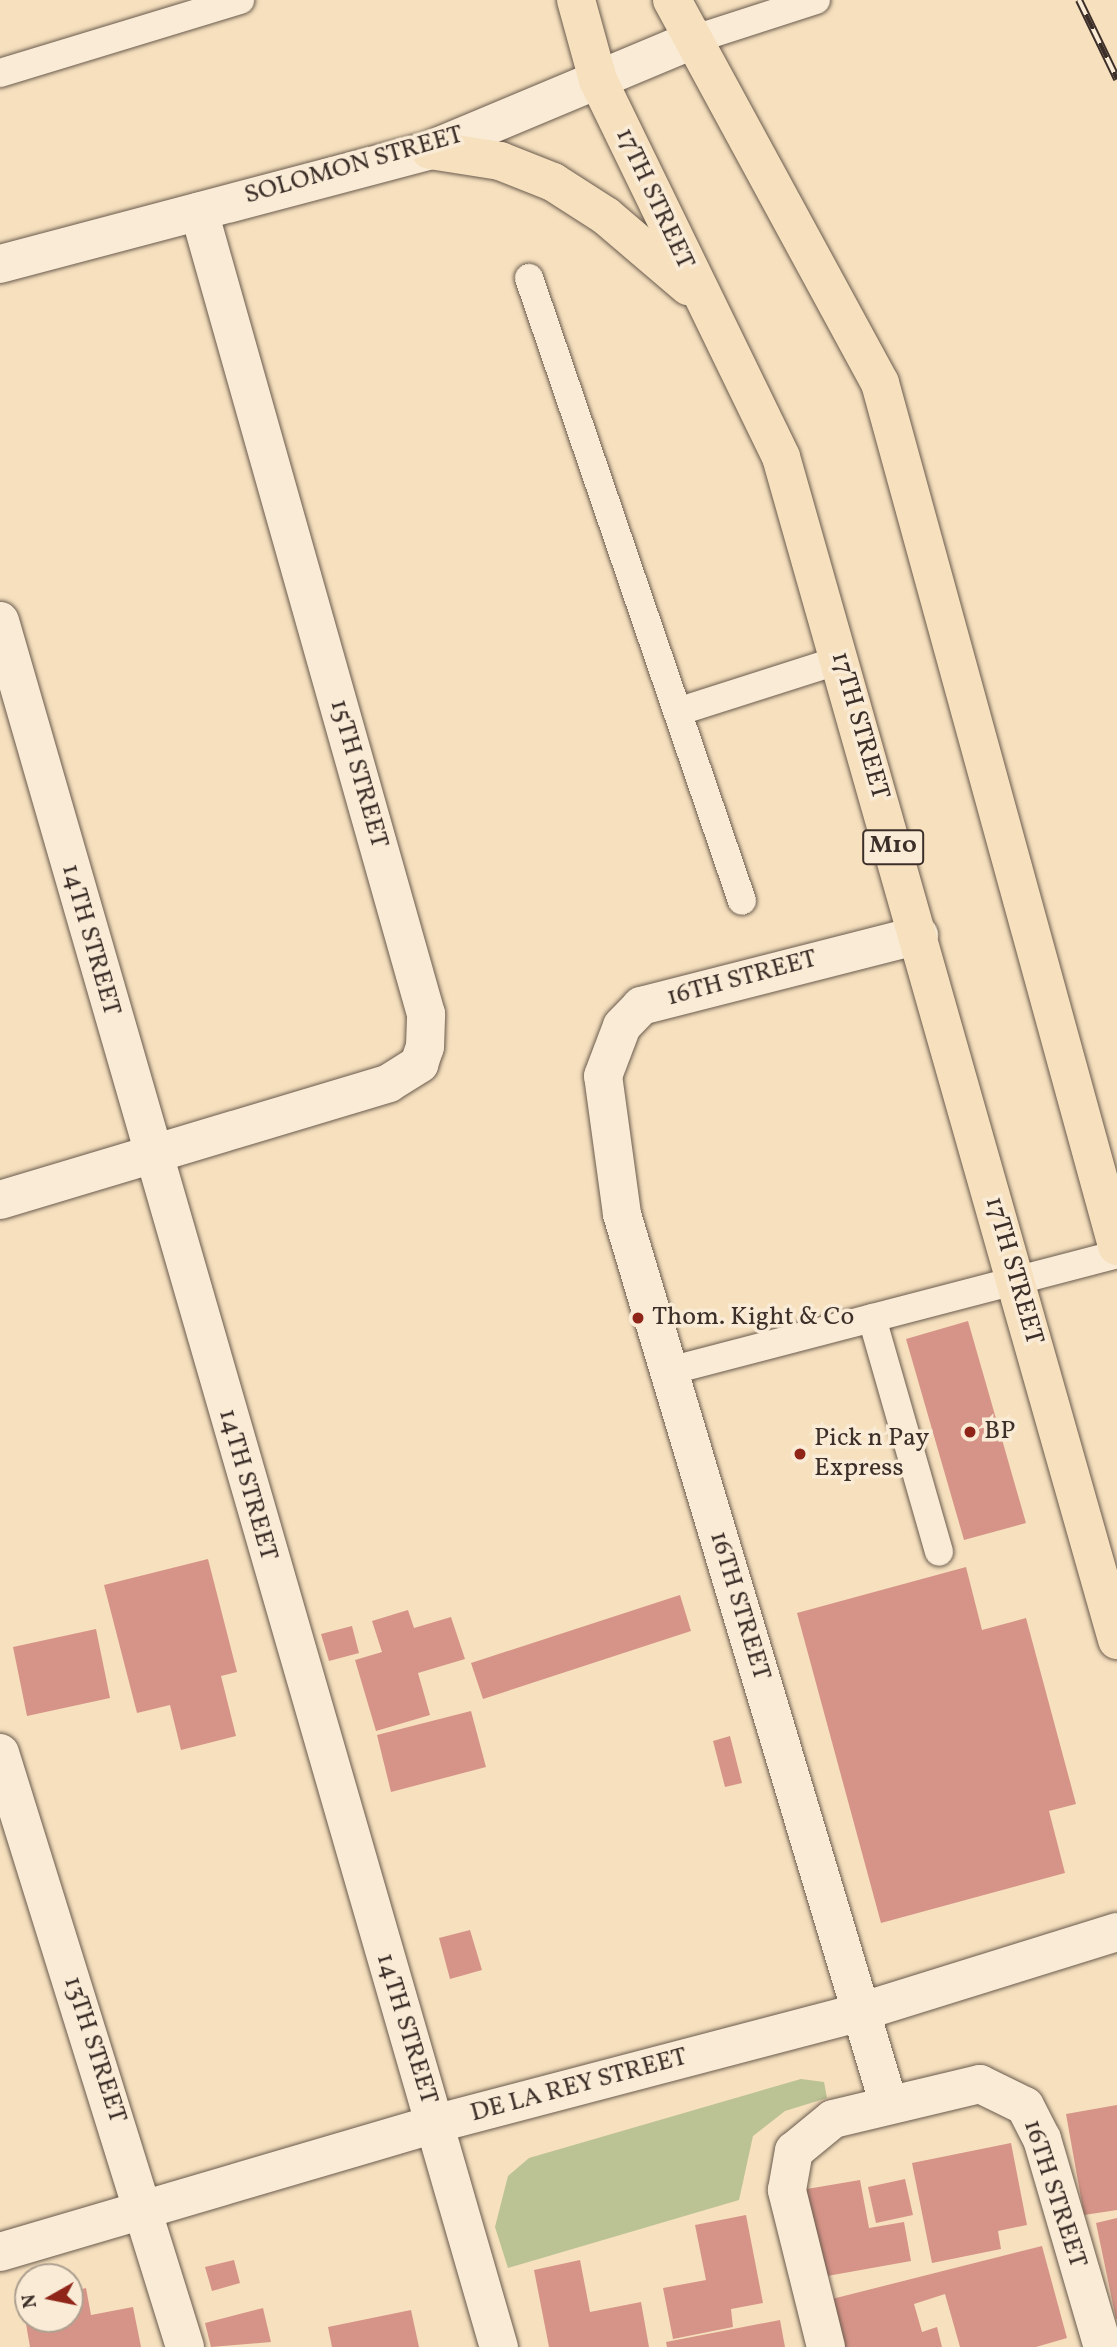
<!DOCTYPE html>
<html>
<head>
<meta charset="utf-8">
<style>
  body { margin:0 }
  #map { position:relative; width:1117px; height:2347px; overflow:hidden; background:#f6e0be; font-family:Vollkorn,serif }
  div>[style] { position:absolute }
  .green>* { inset:0; background:#bbc293 }
  .building>* { inset:0; background:#d69488 }
  .roads { filter:drop-shadow(0 0 2px #6a5b4e) drop-shadow(0 0 2px #6a5b4e) }
  .lane>* { height:28px; margin:-14px; padding:0 14px; transform-origin:14px; border-radius:14px; background:#f9ebd5 }
  .street>* { height:38px; margin:-19px; padding:0 19px; transform-origin:19px; border-radius:19px; background:#f9ebd5 }
  .secondary>* { height:38px; margin:-19px; padding:0 19px; transform-origin:19px; border-radius:19px; background:#f9ebd5 }
  .primary>* { height:38px; margin:-19px; padding:0 19px; transform-origin:19px; border-radius:19px; background:#f6e0be }
  .rail>* { height:8px; margin-top:-4px; transform-origin:0; background:repeating-linear-gradient(90deg,#f9ebd5 0 16px,#3c2f29 0 32px); box-sizing:border-box; border-block:2px solid #3c2f29 }
  .dots>* { width:19px; height:19px; translate:-50% -50%; box-sizing:border-box; border:4px solid #f9ebd5; border-radius:50% }
  span { translate:-50% -50%; white-space:nowrap; text-align:center; line-height:1.15; -webkit-text-stroke:7px #f9ebd5; paint-order:stroke }
  .shield-label span { padding:2px 5px; background:#f9ebd5; border:2px solid; border-radius:5px; -webkit-text-stroke-width:0 }
  .shield-label { font-size:24px; color:#3c2f29; font-weight:700 }
  .street-label { font-size:26px; color:#3c2f29 }
  .poi-label { font-size:26px; color:#3c2f29 }
  .left { translate:0 -50%; text-align:left }
  .north { position:absolute; left:14px; top:2263px; width:70px; height:70px; box-sizing:border-box; background:#f9ebd5; border:2px solid #ada090; border-radius:50%; rotate:261deg; font-size:19px; font-weight:700; line-height:28px; text-align:center; color:#3c2f29 }
  .north::after { content:''; display:block; margin:auto; width:24px; height:32px; background:#8f2418; clip-path:polygon(50% 0,100% 100%,50% 72%,0 100%) }
</style>
</head>
<body>
<div id="map">
  <div class="green">
    <i style="clip-path:polygon(801px 2079px,824px 2082px,827px 2098px,785px 2111px,753px 2136px,739px 2200px,508px 2268px,495px 2227px,508px 2176px,529px 2158px)"></i>
  </div>
  <div class="building">
    <i style="clip-path:polygon(968px 1321px,1026px 1523px,964px 1540px,906px 1339px)"></i>
    <i style="clip-path:polygon(208px 1559px,237px 1672px,221px 1676px,236px 1736px,181px 1750px,170px 1705px,137px 1713px,104px 1585px)"></i>
    <i style="clip-path:polygon(966px 1567px,982px 1630px,1026px 1618px,1076px 1804px,1049px 1811px,1065px 1873px,881px 1923px,797px 1613px)"></i>
    <i style="clip-path:polygon(680px 1595px,691px 1631px,483px 1699px,471px 1663px)"></i>
    <i style="clip-path:polygon(408px 1610px,414px 1628px,451px 1617px,465px 1659px,418px 1673px,430px 1715px,376px 1731px,355px 1660px,382px 1652px,372px 1621px)"></i>
    <i style="clip-path:polygon(352px 1626px,359px 1653px,329px 1661px,321px 1634px)"></i>
    <i style="clip-path:polygon(96px 1629px,110px 1698px,27px 1716px,13px 1647px)"></i>
    <i style="clip-path:polygon(471px 1711px,486px 1767px,391px 1792px,377px 1735px)"></i>
    <i style="clip-path:polygon(730px 1736px,742px 1783px,725px 1787px,713px 1741px)"></i>
    <i style="clip-path:polygon(470px 1930px,482px 1970px,450px 1979px,439px 1938px)"></i>
    <i style="clip-path:polygon(1117px 2105px,1117px 2210px,1084px 2215px,1066px 2114px)"></i>
    <i style="clip-path:polygon(1011px 2143px,1027px 2225px,998px 2231px,1001px 2249px,932px 2263px,912px 2163px)"></i>
    <i style="clip-path:polygon(905px 2179px,913px 2215px,876px 2223px,868px 2187px)"></i>
    <i style="clip-path:polygon(860px 2180px,869px 2228px,904px 2222px,911px 2261px,816px 2278px,801px 2190px)"></i>
    <i style="clip-path:polygon(746px 2215px,763px 2303px,731px 2309px,733px 2327px,673px 2339px,663px 2288px,706px 2280px,695px 2225px)"></i>
    <i style="clip-path:polygon(1117px 2218px,1117px 2319px,1116px 2319px,1096px 2223px)"></i>
    <i style="clip-path:polygon(1042px 2246px,1067px 2338px,1036px 2347px,960px 2347px,945px 2294px,914px 2304px,922px 2332px,937px 2327px,942px 2347px,841px 2347px,828px 2300px)"></i>
    <i style="clip-path:polygon(234px 2260px,240px 2283px,212px 2291px,205px 2267px)"></i>
    <i style="clip-path:polygon(580px 2260px,590px 2312px,641px 2302px,649px 2347px,549px 2347px,534px 2270px)"></i>
    <i style="clip-path:polygon(86px 2288px,91px 2315px,133px 2307px,141px 2347px,30px 2347px,22px 2301px,28px 2300px,28px 2319px,70px 2319px,70px 2292px)"></i>
    <i style="clip-path:polygon(263px 2308px,271px 2342px,211px 2347px,205px 2323px)"></i>
    <i style="clip-path:polygon(411px 2310px,419px 2347px,332px 2347px,328px 2327px)"></i>
    <i style="clip-path:polygon(780px 2320px,785px 2347px,667px 2347px,666px 2342px)"></i>
  </div>
  <div class="roads">
    <div class="lane">
      <i style="left:698px;top:38px;width:124px;rotate:-17.9deg"></i>
      <i style="left:0;top:73px;width:251px;rotate:-16.9deg"></i>
      <i style="left:529px;top:278px;width:658px;rotate:71.12deg"></i>
      <i style="left:680px;top:711px;width:168px;rotate:-17.7deg"></i>
      <i style="left:872px;top:1318px;width:243px;rotate:74deg"></i>
      <i style="left:669px;top:1371px;width:463px;rotate:-14.6deg"></i>
    </div>
    <div class="street">
      <i style="left:0;top:621px;width:1797px;rotate:73.88deg"></i>
      <i style="left:0;top:1200px;width:406px;rotate:-16.7deg"></i>
      <i style="left:389px;top:1083px;width:36px;rotate:-32deg"></i>
      <i style="left:419px;top:1064px;width:18px;rotate:-71deg"></i>
      <i style="left:425px;top:1047px;width:33px;rotate:-88deg"></i>
      <i style="left:426px;top:1014px;width:834px;rotate:-105.79deg"></i>
      <i style="left:0;top:1753px;width:622px;rotate:72.7deg"></i>
      <i style="left:888px;top:2102px;width:927px;rotate:-106.68deg"></i>
      <i style="left:622px;top:1214px;width:139px;rotate:-97.8deg"></i>
      <i style="left:603px;top:1076px;width:53px;rotate:-69.2deg"></i>
      <i style="left:622px;top:1026px;width:28px;rotate:-46deg"></i>
      <i style="left:641px;top:1006px;width:287px;rotate:-14.3deg"></i>
      <i style="left:0;top:2252px;width:452px;rotate:-16.4deg"></i>
      <i style="left:434px;top:2124px;width:440px;rotate:-14.7deg"></i>
      <i style="left:860px;top:2012px;width:269px;rotate:-17.3deg"></i>
      <i style="left:826px;top:2347px;width:162px;rotate:-104deg"></i>
      <i style="left:787px;top:2190px;width:40px;rotate:-80deg"></i>
      <i style="left:794px;top:2151px;width:50px;rotate:-39.4deg"></i>
      <i style="left:833px;top:2119px;width:151px;rotate:-13.4deg"></i>
      <i style="left:980px;top:2084px;width:50px;rotate:26.1deg"></i>
      <i style="left:1025px;top:2106px;width:37px;rotate:63deg"></i>
      <i style="left:1042px;top:2139px;width:217px;rotate:73.7deg"></i>
    </div>
    <div class="secondary">
      <i style="left:0;top:264px;width:445px;rotate:-14.8deg"></i>
      <i style="left:430px;top:150px;width:290px;rotate:-22.7deg"></i>
    </div>
    <div class="primary">
      <i style="left:576px;top:0;width:83px;rotate:74.6deg"></i>
      <i style="left:598px;top:80px;width:419px;rotate:64.1deg"></i>
      <i style="left:781px;top:457px;width:1230px;rotate:74.14deg"></i>
      <i style="left:672px;top:0;width:436px;rotate:61.5deg"></i>
      <i style="left:880px;top:383px;width:895px;rotate:74.64deg"></i>
      <i style="left:430px;top:150px;width:71px;rotate:8.9deg"></i>
      <i style="left:500px;top:161px;width:57px;rotate:21.6deg"></i>
      <i style="left:553px;top:182px;width:63px;rotate:32.7deg"></i>
      <i style="left:606px;top:216px;width:108px;rotate:40.5deg"></i>
    </div>
  </div>
  <div class="rail">
    <i style="left:1079px;top:0;width:88px;rotate:64.3deg"></i>
  </div>
  <div class="dots">
    <i style="left:638px;top:1318px;background:#8f2418"></i>
    <i style="left:970px;top:1432px;background:#8f2418"></i>
    <i style="left:800px;top:1454px;background:#8f2418"></i>
  </div>
  <div class="shield-label">
    <span style="left:893px;top:847px">M10</span>
  </div>
  <div class="street-label">
    <span style="left:354px;top:166px;rotate:-16deg">SOLOMON STREET</span>
    <span style="left:654px;top:199px;rotate:65deg">17TH STREET</span>
    <span style="left:859px;top:726px;rotate:74deg">17TH STREET</span>
    <span style="left:358px;top:774px;rotate:74deg">15TH STREET</span>
    <span style="left:90px;top:940px;rotate:74deg">14TH STREET</span>
    <span style="left:742px;top:979px;rotate:-15deg">16TH STREET</span>
    <span style="left:1013px;top:1271px;rotate:74deg">17TH STREET</span>
    <span style="left:247px;top:1485px;rotate:74deg">14TH STREET</span>
    <span style="left:739px;top:1606px;rotate:73deg">16TH STREET</span>
    <span style="left:406px;top:2029px;rotate:73deg">14TH STREET</span>
    <span style="left:94px;top:2050px;rotate:72deg">13TH STREET</span>
    <span style="left:579px;top:2086px;rotate:-15deg">DE LA REY STREET</span>
    <span style="left:1054px;top:2194px;rotate:72deg">16TH STREET</span>
  </div>
  <div class="poi-label">
    <span class="left" style="left:652px;top:1318px">Thom. Kight &amp; Co</span>
    <span class="left" style="left:984px;top:1432px">BP</span>
    <span class="left" style="left:814px;top:1454px">Pick n Pay<br>Express</span>
  </div>
  <div class="north">N</div>
</div>
</body>
</html>
